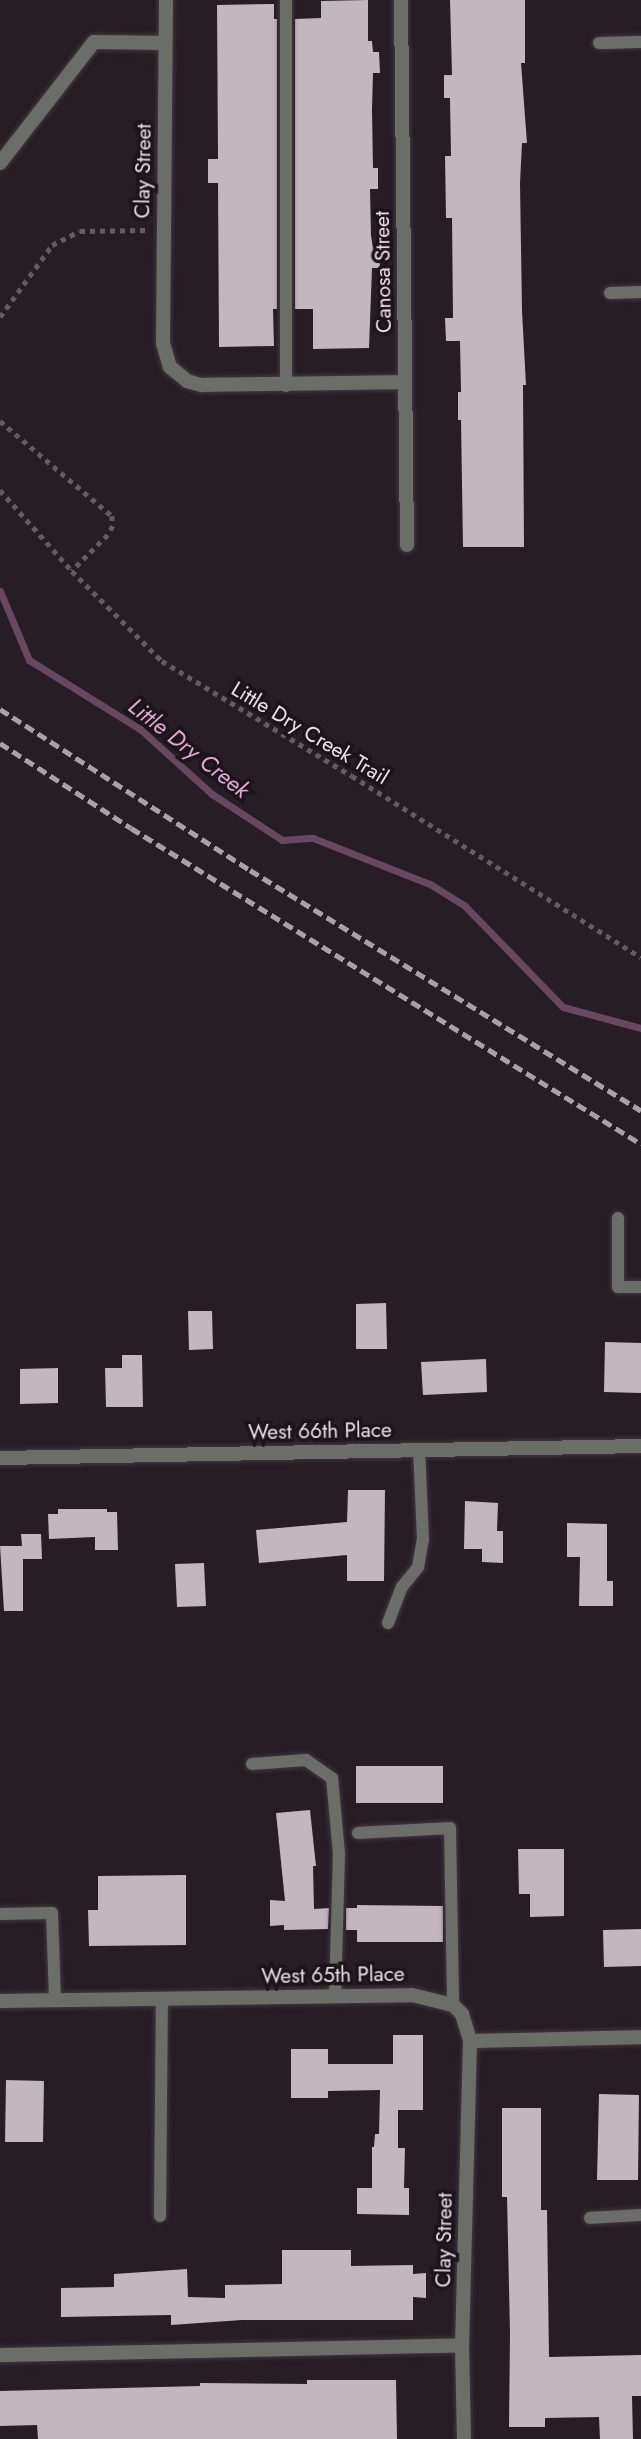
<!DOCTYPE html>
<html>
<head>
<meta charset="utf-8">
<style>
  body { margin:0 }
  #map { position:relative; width:641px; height:2439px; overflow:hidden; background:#271d24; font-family:Jost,sans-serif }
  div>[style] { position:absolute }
  .stream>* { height:7px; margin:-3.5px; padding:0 3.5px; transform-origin:3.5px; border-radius:3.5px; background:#684860 }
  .building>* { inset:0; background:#c4b6bf }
  .path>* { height:4.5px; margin-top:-2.25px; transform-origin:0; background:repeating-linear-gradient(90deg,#655c63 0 5px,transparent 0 10px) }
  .roads { filter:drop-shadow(0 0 2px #42383f) drop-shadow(0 0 2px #42383f) }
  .service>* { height:12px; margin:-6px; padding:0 6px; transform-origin:6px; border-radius:6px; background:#6b6e68 }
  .minor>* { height:14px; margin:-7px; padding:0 7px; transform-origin:7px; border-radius:7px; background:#6b6e68 }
  .rail>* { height:5px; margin-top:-2.5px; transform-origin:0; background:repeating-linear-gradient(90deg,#a9a1a7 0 10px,transparent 0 15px) }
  span { translate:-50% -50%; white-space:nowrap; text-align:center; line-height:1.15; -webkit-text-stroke:7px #1d141b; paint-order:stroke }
  .street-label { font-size:21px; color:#e8e1e6 }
  .water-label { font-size:23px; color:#e2a9d2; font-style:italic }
</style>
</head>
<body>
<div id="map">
  <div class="stream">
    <i style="left:0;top:591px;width:75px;rotate:67.2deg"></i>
    <i style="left:29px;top:660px;width:131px;rotate:31.9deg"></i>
    <i style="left:140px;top:729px;width:97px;rotate:42.1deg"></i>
    <i style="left:212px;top:794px;width:84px;rotate:33.3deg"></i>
    <i style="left:282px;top:840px;width:31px;rotate:-4deg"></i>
    <i style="left:313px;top:838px;width:126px;rotate:21.5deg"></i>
    <i style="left:430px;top:884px;width:40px;rotate:32deg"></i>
    <i style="left:464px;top:905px;width:142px;rotate:45.9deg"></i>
    <i style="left:563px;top:1007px;width:81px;rotate:15.1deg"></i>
  </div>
  <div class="building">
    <i style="clip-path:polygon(368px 0,368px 41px,372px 41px,373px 52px,379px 52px,380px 73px,373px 73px,372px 110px,373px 168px,378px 168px,378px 189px,370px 189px,371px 236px,373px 247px,379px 247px,380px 268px,372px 268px,369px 348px,313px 349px,313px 309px,295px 309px,295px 19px,321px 18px,321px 1px)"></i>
    <i style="clip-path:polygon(450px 0,525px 0,525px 63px,521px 63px,527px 143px,522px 143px,520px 183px,522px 311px,526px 385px,523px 385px,524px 547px,463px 547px,461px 420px,458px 420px,458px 392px,461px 392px,460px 341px,446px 341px,445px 318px,453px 318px,452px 218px,446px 218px,445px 156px,451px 156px,450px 98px,444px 98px,444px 75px,452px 75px)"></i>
    <i style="clip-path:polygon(274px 4px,274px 19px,277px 19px,277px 309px,273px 309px,274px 346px,219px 347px,218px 183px,208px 183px,208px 159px,218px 159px,217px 5px)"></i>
    <i style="clip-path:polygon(386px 1303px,387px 1349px,356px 1349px,356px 1304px)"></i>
    <i style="clip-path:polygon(188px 1311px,212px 1311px,213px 1349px,189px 1350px)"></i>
    <i style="clip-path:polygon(605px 1342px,641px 1343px,641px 1393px,604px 1392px)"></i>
    <i style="clip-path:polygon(122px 1355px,142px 1355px,143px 1407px,106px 1407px,105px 1368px,122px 1368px)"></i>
    <i style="clip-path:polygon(486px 1359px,487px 1392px,423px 1395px,421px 1362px)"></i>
    <i style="clip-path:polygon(58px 1368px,58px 1403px,20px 1404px,20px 1369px)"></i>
    <i style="clip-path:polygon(348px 1490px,385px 1490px,384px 1581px,347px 1581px,347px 1555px,259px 1563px,256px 1530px,347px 1522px)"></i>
    <i style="clip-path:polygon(465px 1501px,498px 1503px,497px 1531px,503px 1531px,503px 1563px,482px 1562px,482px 1549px,464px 1549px)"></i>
    <i style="clip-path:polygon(58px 1509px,107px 1509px,107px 1512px,117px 1512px,118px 1550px,95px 1550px,95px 1537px,49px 1539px,48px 1514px,58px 1514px)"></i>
    <i style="clip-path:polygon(567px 1523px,607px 1524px,607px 1581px,613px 1581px,613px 1606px,579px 1606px,580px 1557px,567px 1557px)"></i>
    <i style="clip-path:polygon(21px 1534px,41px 1534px,42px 1559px,23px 1559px,23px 1611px,4px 1611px,0 1546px,22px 1546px)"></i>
    <i style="clip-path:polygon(204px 1563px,206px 1606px,177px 1607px,175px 1564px)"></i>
    <i style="clip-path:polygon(356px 1766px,443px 1766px,443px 1803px,356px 1803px)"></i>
    <i style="clip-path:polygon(310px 1810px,316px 1866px,313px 1866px,314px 1909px,329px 1908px,328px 1929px,284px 1930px,284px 1925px,270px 1926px,270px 1900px,285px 1901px,276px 1813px)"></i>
    <i style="clip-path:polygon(518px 1849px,564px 1849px,564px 1916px,530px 1917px,530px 1894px,519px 1894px)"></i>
    <i style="clip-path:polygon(186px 1875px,186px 1945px,89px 1946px,88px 1910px,98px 1910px,98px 1876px)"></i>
    <i style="clip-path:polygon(357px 1905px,443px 1906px,443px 1942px,357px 1942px,357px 1930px,346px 1930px,346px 1908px,357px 1908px)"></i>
    <i style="clip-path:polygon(641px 1929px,641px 1966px,604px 1967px,603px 1930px)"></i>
    <i style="clip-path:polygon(393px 2035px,423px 2035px,423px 2110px,398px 2110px,398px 2148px,405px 2148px,404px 2188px,409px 2188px,409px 2215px,357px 2214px,357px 2188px,372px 2188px,372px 2147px,374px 2147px,375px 2134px,379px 2134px,380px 2090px,328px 2091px,328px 2098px,291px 2098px,291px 2049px,328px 2049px,328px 2064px,393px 2064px)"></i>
    <i style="clip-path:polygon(6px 2080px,44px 2081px,43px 2142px,5px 2142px)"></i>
    <i style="clip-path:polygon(599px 2094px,639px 2095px,638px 2180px,597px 2180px)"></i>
    <i style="clip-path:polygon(502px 2108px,541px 2108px,541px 2210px,547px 2210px,549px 2357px,641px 2355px,641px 2396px,632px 2396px,633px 2439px,600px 2439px,599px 2417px,545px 2418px,545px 2427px,509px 2427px,510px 2333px,507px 2197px,502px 2197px)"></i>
    <i style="clip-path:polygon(282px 2250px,351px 2250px,351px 2266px,413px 2265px,413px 2274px,426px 2273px,426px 2298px,413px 2297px,413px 2320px,242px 2320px,171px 2325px,171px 2315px,61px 2317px,61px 2288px,114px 2287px,114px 2274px,187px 2269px,188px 2297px,225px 2298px,225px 2285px,282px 2284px)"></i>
    <i style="clip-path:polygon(307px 2380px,396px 2380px,397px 2439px,38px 2439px,37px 2425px,0 2426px,0 2391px,200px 2386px,200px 2383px,307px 2384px)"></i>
  </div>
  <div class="path">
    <i style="left:0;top:317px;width:89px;rotate:-54.2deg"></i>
    <i style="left:52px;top:245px;width:31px;rotate:-27deg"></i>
    <i style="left:80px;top:231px;width:68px;rotate:-0.8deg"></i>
    <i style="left:0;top:421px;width:147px;rotate:40.3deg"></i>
    <i style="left:112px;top:516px;width:10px;rotate:84deg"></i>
    <i style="left:113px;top:526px;width:10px;rotate:119deg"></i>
    <i style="left:108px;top:535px;width:51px;rotate:135deg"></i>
    <i style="left:0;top:490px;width:108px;rotate:48.4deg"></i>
    <i style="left:72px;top:571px;width:127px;rotate:45deg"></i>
    <i style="left:162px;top:661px;width:222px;rotate:31.2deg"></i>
    <i style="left:352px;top:776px;width:341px;rotate:32.1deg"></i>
  </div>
  <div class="roads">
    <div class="service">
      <i style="left:599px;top:43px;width:42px;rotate:-1.4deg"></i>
      <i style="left:610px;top:293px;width:31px;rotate:-2deg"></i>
      <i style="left:286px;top:386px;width:386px;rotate:-90deg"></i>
      <i style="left:618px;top:1218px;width:69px;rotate:90deg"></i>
      <i style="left:618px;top:1287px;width:23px"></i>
      <i style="left:388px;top:1623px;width:39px;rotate:-69deg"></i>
      <i style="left:402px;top:1587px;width:26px;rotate:-51deg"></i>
      <i style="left:418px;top:1567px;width:27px;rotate:-80deg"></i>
      <i style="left:423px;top:1540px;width:90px;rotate:-92.5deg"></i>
      <i style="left:252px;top:1764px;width:54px;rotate:-4.2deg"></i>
      <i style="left:306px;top:1760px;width:32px;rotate:35deg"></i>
      <i style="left:332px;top:1778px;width:76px;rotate:84.7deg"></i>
      <i style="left:339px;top:1854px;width:142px;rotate:91.6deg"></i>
      <i style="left:358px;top:1833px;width:92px;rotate:-3.1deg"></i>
      <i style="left:450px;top:1828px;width:177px;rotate:89deg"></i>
      <i style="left:0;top:1914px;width:52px;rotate:-1.1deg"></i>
      <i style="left:52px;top:1913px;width:87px;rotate:88deg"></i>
      <i style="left:160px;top:2216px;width:217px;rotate:-89.5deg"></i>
      <i style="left:590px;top:2218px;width:51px;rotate:-3.4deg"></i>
    </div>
    <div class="minor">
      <i style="left:166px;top:0;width:343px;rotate:90.5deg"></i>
      <i style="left:163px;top:343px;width:25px;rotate:74deg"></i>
      <i style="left:170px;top:367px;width:22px;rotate:39deg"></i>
      <i style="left:187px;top:381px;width:15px;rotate:16deg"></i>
      <i style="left:201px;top:385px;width:204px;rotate:-0.8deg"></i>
      <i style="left:401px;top:0;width:545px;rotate:89.37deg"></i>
      <i style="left:0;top:163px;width:153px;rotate:-52.2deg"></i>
      <i style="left:94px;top:42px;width:71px;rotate:0.8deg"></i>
      <i style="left:0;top:1458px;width:641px;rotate:-1.07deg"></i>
      <i style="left:0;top:2001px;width:412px;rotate:-0.8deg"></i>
      <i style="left:412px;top:1995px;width:42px;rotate:13.7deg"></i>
      <i style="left:453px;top:2005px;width:13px;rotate:45deg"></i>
      <i style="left:462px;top:2014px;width:28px;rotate:73deg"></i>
      <i style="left:470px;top:2041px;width:304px;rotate:91.5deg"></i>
      <i style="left:462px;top:2345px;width:94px;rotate:88.8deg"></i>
      <i style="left:470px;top:2041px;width:171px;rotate:-1.3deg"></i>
      <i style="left:0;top:2355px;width:462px;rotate:-1.2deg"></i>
    </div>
  </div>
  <div class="rail">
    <i style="left:0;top:709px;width:297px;rotate:32.8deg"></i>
    <i style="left:250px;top:870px;width:459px;rotate:31.6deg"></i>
    <i style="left:0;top:743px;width:156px;rotate:33deg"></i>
    <i style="left:131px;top:828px;width:600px;rotate:31.78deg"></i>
  </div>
  <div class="street-label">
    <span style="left:143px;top:171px;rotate:-89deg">Clay Street</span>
    <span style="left:383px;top:272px;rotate:-91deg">Canosa Street</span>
    <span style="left:310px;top:733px;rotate:31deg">Little Dry Creek Trail</span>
    <span style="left:320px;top:1431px;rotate:-1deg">West 66th Place</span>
    <span style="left:333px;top:1975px;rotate:-1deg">West 65th Place</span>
    <span style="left:444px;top:2240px;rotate:-89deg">Clay Street</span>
  </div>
  <div class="water-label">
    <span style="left:189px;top:748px;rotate:38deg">Little Dry Creek</span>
  </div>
</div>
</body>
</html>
